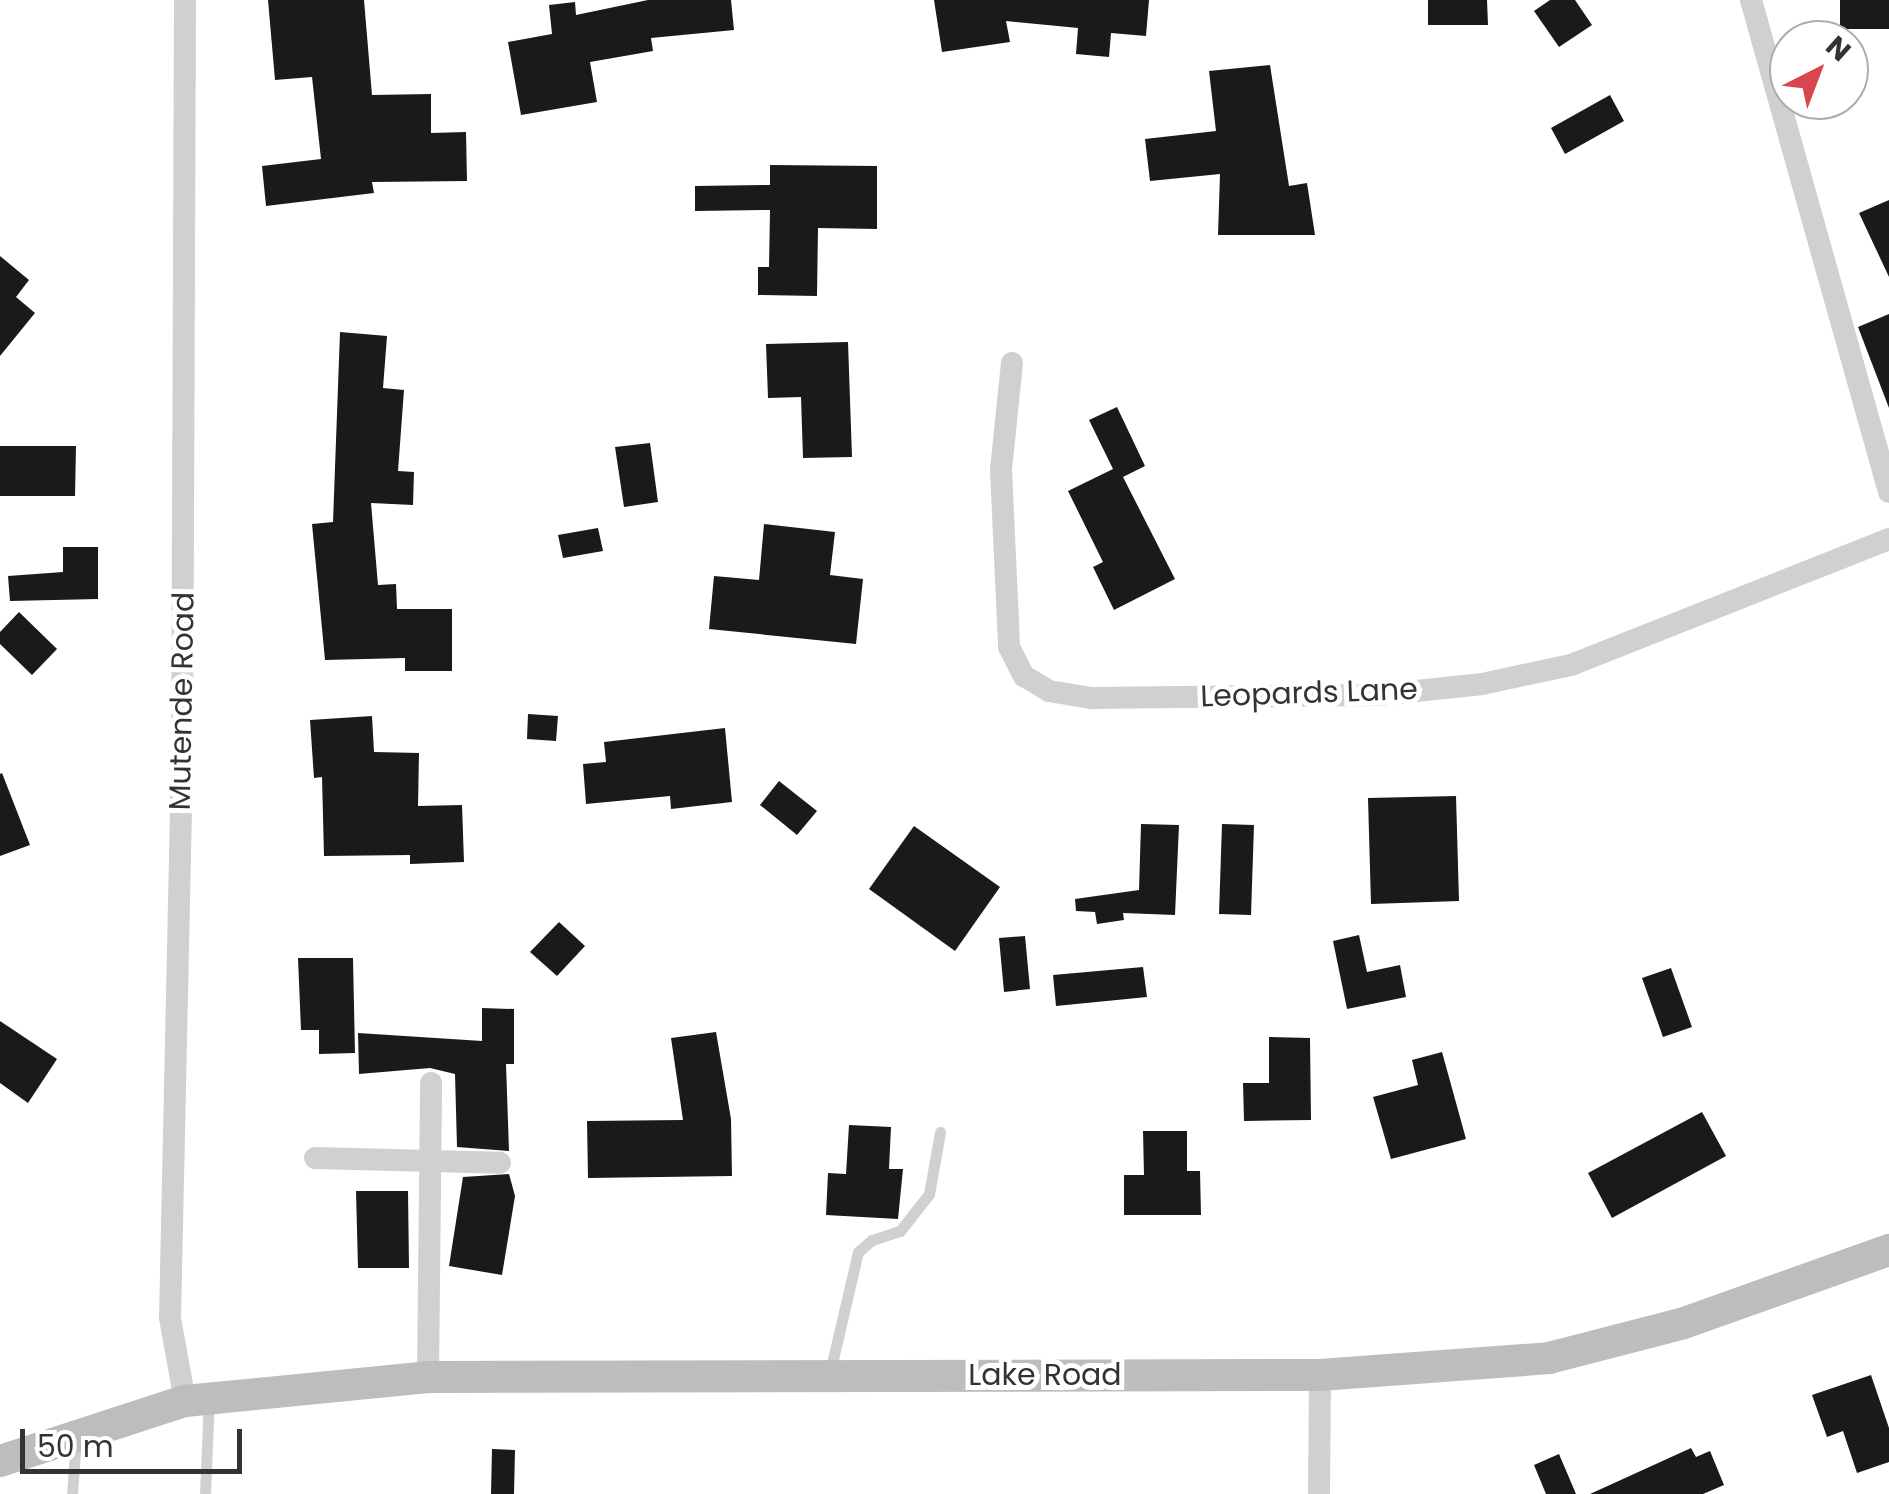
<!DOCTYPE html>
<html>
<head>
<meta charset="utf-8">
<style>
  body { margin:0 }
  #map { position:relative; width:1889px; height:1494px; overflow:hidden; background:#fff; font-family:Poppins,sans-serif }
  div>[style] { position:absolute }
  .building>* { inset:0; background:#1a1a1a }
  .lane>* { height:11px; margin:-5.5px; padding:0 5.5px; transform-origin:5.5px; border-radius:5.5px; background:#d0d0d0 }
  .street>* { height:22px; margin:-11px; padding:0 11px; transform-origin:11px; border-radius:11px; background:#d0d0d0 }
  .secondary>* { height:32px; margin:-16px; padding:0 16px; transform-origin:16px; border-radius:16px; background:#bdbdbd }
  span { translate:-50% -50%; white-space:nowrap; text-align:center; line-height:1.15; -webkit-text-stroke:10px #fff; paint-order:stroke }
  .street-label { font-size:30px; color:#333 }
  .north { position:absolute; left:1769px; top:20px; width:100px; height:100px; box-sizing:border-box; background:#fff; border:2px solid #adadad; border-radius:50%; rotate:42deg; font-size:28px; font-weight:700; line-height:40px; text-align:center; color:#333 }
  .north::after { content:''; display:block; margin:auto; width:35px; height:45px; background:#d94650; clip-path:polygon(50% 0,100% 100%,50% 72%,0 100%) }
  .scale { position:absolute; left:20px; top:1429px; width:222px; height:45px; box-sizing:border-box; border:5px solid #333; border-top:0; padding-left:12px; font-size:30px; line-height:35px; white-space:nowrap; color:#333; -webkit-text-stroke:8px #fff; paint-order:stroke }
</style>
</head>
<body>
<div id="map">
  <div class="building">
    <i style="clip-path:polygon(268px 0,364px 0,372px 95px,431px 94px,431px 133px,466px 132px,467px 181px,372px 182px,374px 193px,266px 206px,262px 166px,321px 159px,312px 77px,275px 80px)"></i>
    <i style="clip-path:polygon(648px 0,731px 0,734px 30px,651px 38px,653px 51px,590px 62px,597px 102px,521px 115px,508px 42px,552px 34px,549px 5px,575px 2px,576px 15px)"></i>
    <i style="clip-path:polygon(934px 0,1149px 0,1146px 36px,1111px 33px,1109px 57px,1076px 54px,1078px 28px,1006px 21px,1010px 42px,942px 52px)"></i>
    <i style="clip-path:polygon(1428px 0,1487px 0,1488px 25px,1428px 25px)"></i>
    <i style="clip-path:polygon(1550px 0,1575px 0,1592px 25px,1559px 47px,1534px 11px)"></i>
    <i style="clip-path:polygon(1840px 0,1889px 0,1889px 29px,1840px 29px)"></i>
    <i style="clip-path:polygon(1270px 65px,1289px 186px,1307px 183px,1315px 235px,1218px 235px,1220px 174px,1150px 181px,1145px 139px,1216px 131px,1209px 71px)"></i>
    <i style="clip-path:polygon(1610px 95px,1624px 121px,1565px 154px,1551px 128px)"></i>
    <i style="clip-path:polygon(770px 165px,877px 166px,877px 229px,818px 228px,817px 296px,758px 295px,758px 267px,769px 267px,770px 210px,695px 211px,695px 186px,770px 185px)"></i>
    <i style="clip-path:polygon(1889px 200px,1889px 277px,1859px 213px)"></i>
    <i style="clip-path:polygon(0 256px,29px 280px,16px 297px,35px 313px,0 356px)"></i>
    <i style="clip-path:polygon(1889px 314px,1889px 408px,1858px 327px)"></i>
    <i style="clip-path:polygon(340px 332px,387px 336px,383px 388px,404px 390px,398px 471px,414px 472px,413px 505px,371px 503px,378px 585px,396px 584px,397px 609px,452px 609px,452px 671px,405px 671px,405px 658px,325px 660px,312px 524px,333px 522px)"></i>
    <i style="clip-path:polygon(848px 342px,852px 457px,803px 458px,801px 397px,768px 398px,766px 344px)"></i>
    <i style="clip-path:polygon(1117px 407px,1145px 466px,1123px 477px,1175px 579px,1114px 610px,1093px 567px,1103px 562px,1068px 491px,1113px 469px,1089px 420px)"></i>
    <i style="clip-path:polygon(650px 443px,658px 502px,624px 507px,615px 447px)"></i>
    <i style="clip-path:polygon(0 446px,76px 446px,75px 496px,0 496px)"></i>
    <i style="clip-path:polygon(764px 524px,835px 532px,830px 575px,863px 579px,856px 644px,709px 629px,714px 576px,759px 580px)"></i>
    <i style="clip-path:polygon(598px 528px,603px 551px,563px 558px,558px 535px)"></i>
    <i style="clip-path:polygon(63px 547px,98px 547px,98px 599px,10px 601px,8px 576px,63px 572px)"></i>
    <i style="clip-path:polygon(19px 612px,57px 649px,32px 675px,0 644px,0 632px)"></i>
    <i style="clip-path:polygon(528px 714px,558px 716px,556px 741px,527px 739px)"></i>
    <i style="clip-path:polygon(372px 716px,374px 752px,419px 753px,418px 806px,462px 805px,464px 862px,410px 864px,410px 855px,324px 856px,322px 777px,314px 778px,310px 720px)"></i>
    <i style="clip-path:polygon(725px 728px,732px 802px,671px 809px,670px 796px,586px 804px,583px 764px,606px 762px,604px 742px)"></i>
    <i style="clip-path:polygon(2px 773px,30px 845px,0 856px,0 774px)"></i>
    <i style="clip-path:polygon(779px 781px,817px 811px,797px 835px,760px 805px)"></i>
    <i style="clip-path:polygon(1456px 796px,1459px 901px,1371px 904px,1368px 798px)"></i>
    <i style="clip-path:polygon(1141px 824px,1179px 825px,1175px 915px,1123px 913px,1124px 920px,1097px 924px,1095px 912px,1076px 911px,1075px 899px,1139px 890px)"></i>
    <i style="clip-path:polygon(1222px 824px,1254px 825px,1251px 915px,1219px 914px)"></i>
    <i style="clip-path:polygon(914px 826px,1000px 887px,955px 951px,869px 889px)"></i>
    <i style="clip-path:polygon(559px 922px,585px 946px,557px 976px,530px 952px)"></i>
    <i style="clip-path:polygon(1359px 935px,1367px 972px,1400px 965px,1406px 997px,1347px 1009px,1333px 941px)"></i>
    <i style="clip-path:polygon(1025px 936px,1030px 989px,1004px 992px,999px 938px)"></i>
    <i style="clip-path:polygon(298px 958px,353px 958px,355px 1053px,319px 1054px,319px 1030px,301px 1030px)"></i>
    <i style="clip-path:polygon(1143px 967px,1147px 997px,1056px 1006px,1053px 975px)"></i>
    <i style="clip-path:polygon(1671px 968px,1692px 1027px,1663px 1037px,1642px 978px)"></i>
    <i style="clip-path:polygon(482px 1008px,514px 1009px,514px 1064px,506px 1064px,509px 1151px,457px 1147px,455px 1074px,430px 1068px,359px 1074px,358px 1033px,482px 1041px)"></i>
    <i style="clip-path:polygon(0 1021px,57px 1059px,28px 1103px,0 1083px)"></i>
    <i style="clip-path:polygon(716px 1032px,731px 1119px,732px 1176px,588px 1178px,587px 1121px,683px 1120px,671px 1038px)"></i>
    <i style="clip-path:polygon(1269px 1037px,1310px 1038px,1311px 1120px,1244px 1121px,1243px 1083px,1269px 1083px)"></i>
    <i style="clip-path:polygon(1442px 1052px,1466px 1139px,1391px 1159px,1373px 1097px,1418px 1085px,1412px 1060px)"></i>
    <i style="clip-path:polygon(1702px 1112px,1726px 1156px,1612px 1218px,1588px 1173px)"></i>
    <i style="clip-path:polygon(849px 1125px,891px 1127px,889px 1169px,903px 1169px,898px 1219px,826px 1215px,828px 1173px,846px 1174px)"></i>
    <i style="clip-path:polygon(1143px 1131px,1187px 1131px,1187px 1171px,1200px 1171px,1201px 1215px,1124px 1215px,1124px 1175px,1144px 1175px)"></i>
    <i style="clip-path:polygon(509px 1174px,515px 1196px,502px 1275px,449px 1266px,463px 1177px)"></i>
    <i style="clip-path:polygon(356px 1191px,408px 1191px,409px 1268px,358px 1268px)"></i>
    <i style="clip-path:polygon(1871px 1375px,1889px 1428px,1889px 1462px,1857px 1473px,1843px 1431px,1827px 1437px,1812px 1395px)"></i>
    <i style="clip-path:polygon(1691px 1448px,1696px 1457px,1710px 1451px,1724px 1485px,1703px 1494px,1590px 1494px)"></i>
    <i style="clip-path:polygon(492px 1449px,515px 1450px,514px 1494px,491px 1494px)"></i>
    <i style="clip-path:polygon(1559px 1454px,1576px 1494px,1546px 1494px,1534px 1465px)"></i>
  </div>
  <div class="lane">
    <i style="left:830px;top:1372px;width:123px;rotate:-76.9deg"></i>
    <i style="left:858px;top:1252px;width:18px;rotate:-41deg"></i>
    <i style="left:872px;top:1240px;width:29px;rotate:-18deg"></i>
    <i style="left:900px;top:1231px;width:47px;rotate:-51.9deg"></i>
    <i style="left:929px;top:1194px;width:63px;rotate:-79.9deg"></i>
    <i style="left:72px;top:1494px;width:56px;rotate:-85.9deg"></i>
    <i style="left:205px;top:1494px;width:94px;rotate:-87.6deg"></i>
  </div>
  <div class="street">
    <i style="left:185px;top:0;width:764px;rotate:90.22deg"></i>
    <i style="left:182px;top:764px;width:554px;rotate:91.24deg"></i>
    <i style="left:170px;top:1318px;width:84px;rotate:79.8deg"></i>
    <i style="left:1751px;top:0;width:511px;rotate:74.33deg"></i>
    <i style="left:1012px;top:363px;width:107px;rotate:95.9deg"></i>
    <i style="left:1001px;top:469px;width:178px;rotate:87.4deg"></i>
    <i style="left:1009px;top:647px;width:33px;rotate:63deg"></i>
    <i style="left:1024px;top:676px;width:29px;rotate:31deg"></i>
    <i style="left:1049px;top:691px;width:43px;rotate:9.5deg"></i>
    <i style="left:1091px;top:698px;width:288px;rotate:-0.6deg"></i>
    <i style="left:1379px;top:695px;width:104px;rotate:-6.1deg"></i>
    <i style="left:1482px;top:684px;width:91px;rotate:-12.1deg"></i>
    <i style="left:1571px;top:665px;width:342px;rotate:-21.6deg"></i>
    <i style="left:315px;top:1158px;width:185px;rotate:1.5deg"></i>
    <i style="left:428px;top:1377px;width:294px;rotate:-89.4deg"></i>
    <i style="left:1319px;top:1494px;width:119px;rotate:-89.5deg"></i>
  </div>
  <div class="secondary">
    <i style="left:0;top:1461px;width:194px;rotate:-18deg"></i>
    <i style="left:185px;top:1401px;width:244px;rotate:-5.6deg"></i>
    <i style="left:428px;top:1377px;width:892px;rotate:-0.13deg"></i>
    <i style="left:1320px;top:1375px;width:230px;rotate:-4.2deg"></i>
    <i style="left:1549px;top:1358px;width:139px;rotate:-14.5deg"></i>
    <i style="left:1684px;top:1323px;width:218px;rotate:-19.6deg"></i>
  </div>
  <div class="street-label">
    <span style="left:1309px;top:693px;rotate:-2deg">Leopards Lane</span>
    <span style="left:182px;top:701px;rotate:-89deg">Mutende Road</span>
    <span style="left:1045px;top:1375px">Lake Road</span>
  </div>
  <div class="north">N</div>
  <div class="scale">50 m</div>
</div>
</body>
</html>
